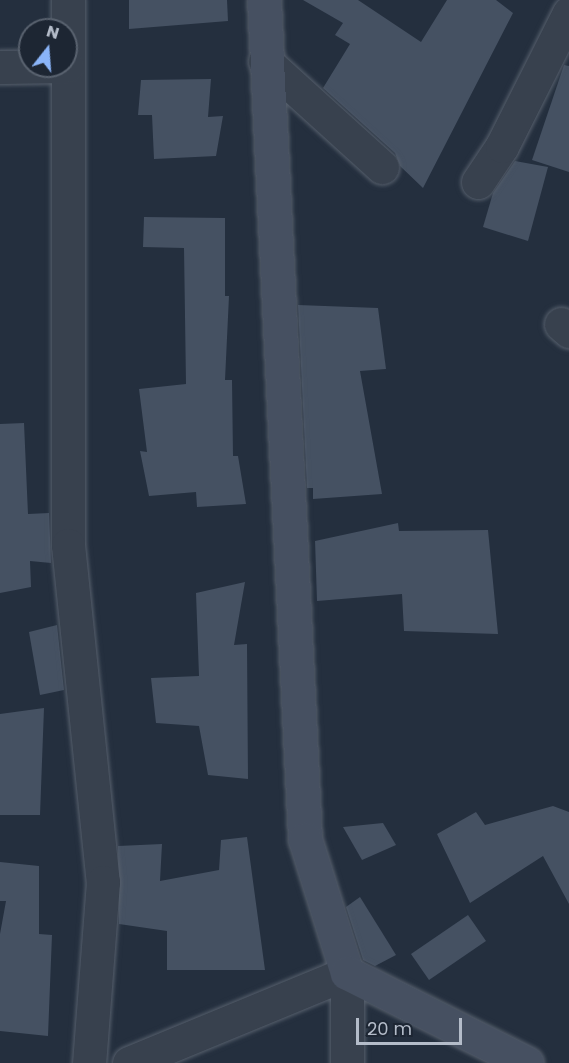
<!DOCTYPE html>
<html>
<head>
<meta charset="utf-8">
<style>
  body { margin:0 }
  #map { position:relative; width:569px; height:1063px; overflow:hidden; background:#242f3e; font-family:Poppins,sans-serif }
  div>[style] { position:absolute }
  .building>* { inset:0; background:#455162 }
  .roads { filter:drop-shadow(0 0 2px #565f6c) drop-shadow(0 0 2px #565f6c) }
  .minor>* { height:33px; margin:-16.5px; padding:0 16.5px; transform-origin:16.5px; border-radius:16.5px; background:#38414e }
  .secondary>* { height:33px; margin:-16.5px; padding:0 16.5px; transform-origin:16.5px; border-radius:16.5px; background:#465061 }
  span { translate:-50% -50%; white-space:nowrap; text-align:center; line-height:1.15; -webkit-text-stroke:5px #1d2633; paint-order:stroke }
  .north { position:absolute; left:18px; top:18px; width:60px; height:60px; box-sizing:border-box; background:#1d2633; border:2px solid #59626f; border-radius:50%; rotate:17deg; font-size:16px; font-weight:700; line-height:24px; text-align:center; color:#b4bcc9 }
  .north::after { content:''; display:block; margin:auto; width:21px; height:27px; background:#8ab4f8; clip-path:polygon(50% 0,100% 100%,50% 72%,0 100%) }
  .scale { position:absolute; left:356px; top:1018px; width:106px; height:27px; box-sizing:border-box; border:3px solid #b4bcc9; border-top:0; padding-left:8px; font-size:18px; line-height:21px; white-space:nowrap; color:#b4bcc9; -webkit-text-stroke:4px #1d2633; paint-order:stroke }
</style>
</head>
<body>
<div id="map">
  <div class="building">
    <i style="clip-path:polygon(129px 0,227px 0,228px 21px,129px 29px)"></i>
    <i style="clip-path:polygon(303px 0,358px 0,421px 42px,447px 0,496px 0,513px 13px,423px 188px,400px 166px,395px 153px,323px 88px,350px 44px,335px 35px,343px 23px)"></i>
    <i style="clip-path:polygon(564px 65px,569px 66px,569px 172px,532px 160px)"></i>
    <i style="clip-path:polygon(211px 79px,208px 117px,223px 116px,216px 156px,154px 159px,152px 115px,138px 115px,141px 80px)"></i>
    <i style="clip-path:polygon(515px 161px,548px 167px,528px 241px,483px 227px,493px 193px)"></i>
    <i style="clip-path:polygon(144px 217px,225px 218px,225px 296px,229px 296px,225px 380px,232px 380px,233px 456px,238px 456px,246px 504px,197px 507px,196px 492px,149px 496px,140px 451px,147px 452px,139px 389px,186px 384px,184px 248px,143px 247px)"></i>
    <i style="clip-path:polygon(298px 305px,378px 308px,386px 369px,360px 371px,382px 494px,313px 499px,313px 488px,307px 488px)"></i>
    <i style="clip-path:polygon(24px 423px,28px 514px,49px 513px,51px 563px,30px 561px,31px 587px,0 593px,0 424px)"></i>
    <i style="clip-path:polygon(398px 523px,399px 531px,488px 530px,498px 634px,404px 631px,402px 594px,317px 601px,315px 541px)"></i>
    <i style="clip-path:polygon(245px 582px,234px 645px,247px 644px,248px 779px,208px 775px,199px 726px,156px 723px,151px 678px,199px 676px,196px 593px)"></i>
    <i style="clip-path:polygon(57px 625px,64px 690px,40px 695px,29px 632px)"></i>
    <i style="clip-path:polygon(44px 708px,40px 815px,0 815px,0 714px)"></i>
    <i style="clip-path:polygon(553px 806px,569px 812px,569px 904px,543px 856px,470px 903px,437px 834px,476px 812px,485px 825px)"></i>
    <i style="clip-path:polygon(383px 823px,396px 845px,362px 860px,343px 827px)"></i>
    <i style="clip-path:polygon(247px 837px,265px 970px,167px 970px,167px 931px,119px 924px,118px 846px,162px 844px,160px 881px,219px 870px,221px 840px)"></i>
    <i style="clip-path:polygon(0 862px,39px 866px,39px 934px,52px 935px,48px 1036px,0 1031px,0 934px,6px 901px,0 901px)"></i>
    <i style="clip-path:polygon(360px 897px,396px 955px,375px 966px,363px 960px,346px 907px)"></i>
    <i style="clip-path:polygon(468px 915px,486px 941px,429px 980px,411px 954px)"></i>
  </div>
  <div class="roads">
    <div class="minor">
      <i style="left:68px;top:0;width:545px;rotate:90deg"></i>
      <i style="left:68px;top:545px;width:339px;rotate:84.1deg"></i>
      <i style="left:103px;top:882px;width:182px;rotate:94.4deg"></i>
      <i style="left:265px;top:61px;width:158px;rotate:42.2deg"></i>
      <i style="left:0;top:67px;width:67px;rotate:-0.9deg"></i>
      <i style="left:478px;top:182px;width:43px;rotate:-56.3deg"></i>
      <i style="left:502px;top:146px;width:149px;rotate:-63.3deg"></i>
      <i style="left:561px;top:324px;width:11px;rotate:41deg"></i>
      <i style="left:129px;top:1063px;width:236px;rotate:-22.4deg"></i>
      <i style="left:347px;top:973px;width:90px;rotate:90deg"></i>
    </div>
    <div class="secondary">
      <i style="left:264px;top:0;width:840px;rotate:87.2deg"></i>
      <i style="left:305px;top:839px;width:140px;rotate:72.6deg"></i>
      <i style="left:347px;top:973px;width:201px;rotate:26.6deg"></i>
    </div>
  </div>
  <div class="north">N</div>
  <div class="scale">20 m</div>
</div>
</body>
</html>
